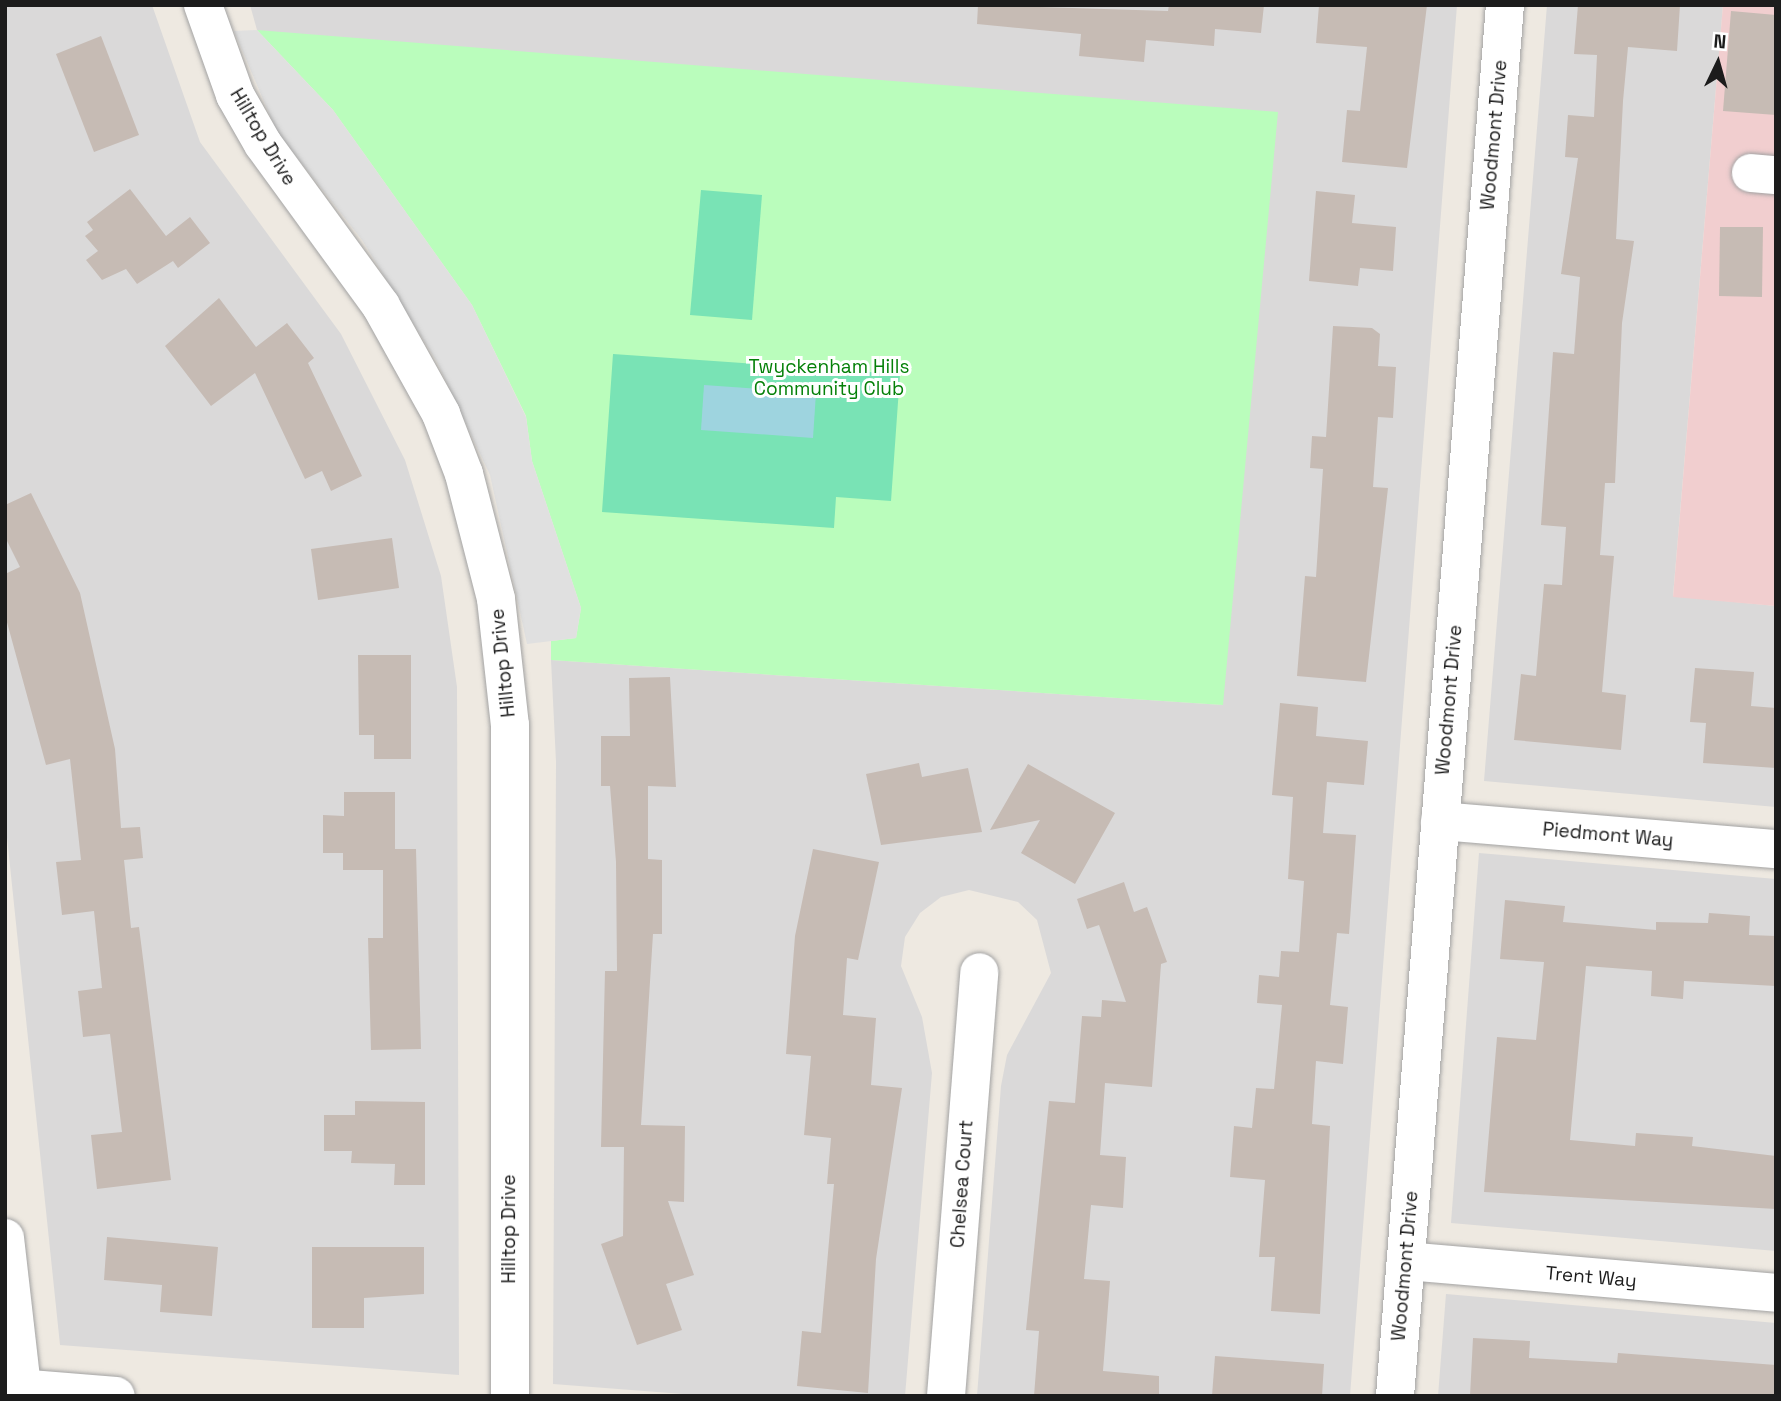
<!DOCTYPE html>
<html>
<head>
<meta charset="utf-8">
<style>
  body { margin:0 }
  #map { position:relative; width:1781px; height:1401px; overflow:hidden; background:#eee9e1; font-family:"Space Grotesk",sans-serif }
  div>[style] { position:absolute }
  .residential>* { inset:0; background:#dad9d9 }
  .commercial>* { inset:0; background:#f1cecf }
  .park>* { inset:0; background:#bafdbc }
  .pitch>* { inset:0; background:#79e3b5 }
  .parking>* { inset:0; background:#e0e0e0 }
  .water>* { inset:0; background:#9ed4df }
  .building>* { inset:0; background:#c6bbb4 }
  .roads { filter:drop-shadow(0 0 2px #a3a3a3) drop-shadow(0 0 2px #a3a3a3) }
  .minor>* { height:38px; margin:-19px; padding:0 19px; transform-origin:19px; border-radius:19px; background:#fff }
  span { translate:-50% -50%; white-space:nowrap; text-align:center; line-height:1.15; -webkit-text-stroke:6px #fff; paint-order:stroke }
  .street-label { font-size:19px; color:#1c1c1c }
  .park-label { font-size:19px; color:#048008 }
  .frame { position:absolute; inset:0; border:7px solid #1c1c1c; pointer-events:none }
  .north { position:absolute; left:1683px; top:28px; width:70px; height:70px; -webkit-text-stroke:5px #fff; paint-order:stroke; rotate:5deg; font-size:19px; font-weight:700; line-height:28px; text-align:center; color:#1c1c1c }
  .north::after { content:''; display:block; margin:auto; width:24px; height:32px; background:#1c1c1c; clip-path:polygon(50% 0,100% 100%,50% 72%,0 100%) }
</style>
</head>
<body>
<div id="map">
  <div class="residential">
    <i style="clip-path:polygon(5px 5px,152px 5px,200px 142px,341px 334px,405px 460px,441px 576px,457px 687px,459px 1375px,60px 1345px,5px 818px)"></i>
    <i style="clip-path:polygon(250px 5px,1457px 5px,1350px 1396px,977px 1396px,1001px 1086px,1007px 1055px,1051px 973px,1037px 920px,1018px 902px,969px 890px,941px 897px,920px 913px,905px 937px,901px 966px,922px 1017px,932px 1073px,905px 1396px,709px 1396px,553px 1384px,556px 762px,551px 660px,1223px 705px,257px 30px)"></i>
    <i style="clip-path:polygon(1547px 5px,1723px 5px,1673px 596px,1776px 606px,1776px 807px,1484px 781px)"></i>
    <i style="clip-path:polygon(1479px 853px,1776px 879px,1776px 1251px,1451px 1223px)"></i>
    <i style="clip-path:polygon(1446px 1294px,1776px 1323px,1776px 1396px,1438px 1396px)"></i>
  </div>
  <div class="commercial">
    <i style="clip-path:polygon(1723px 5px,1776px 5px,1776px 606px,1673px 597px)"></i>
  </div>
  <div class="park">
    <i style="clip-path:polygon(257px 30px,1278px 112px,1223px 705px,551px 660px,551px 641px,576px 638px,581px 608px,532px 461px,526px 416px,472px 305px,333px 110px)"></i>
  </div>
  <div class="pitch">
    <i style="clip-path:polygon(701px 190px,762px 195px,752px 320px,690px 315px)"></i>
    <i style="clip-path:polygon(613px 354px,900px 374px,891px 501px,836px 497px,834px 528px,602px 512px)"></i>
  </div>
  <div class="parking">
    <i style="clip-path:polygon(257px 30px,333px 110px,472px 305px,526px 417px,532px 461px,581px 608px,576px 638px,527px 644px,490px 475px,437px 362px,362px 240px,277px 132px,234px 31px)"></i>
  </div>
  <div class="water">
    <i style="clip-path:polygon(704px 385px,816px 393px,813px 438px,701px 430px)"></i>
  </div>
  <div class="building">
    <i style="clip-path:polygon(978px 5px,1168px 11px,1169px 5px,1264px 5px,1261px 33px,1215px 29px,1214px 46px,1146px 40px,1144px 62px,1079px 56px,1081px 34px,977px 24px)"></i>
    <i style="clip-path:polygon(1319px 5px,1427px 5px,1407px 168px,1342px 162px,1347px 110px,1360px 111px,1367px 47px,1316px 43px)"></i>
    <i style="clip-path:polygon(1578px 5px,1680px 5px,1677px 51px,1628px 47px,1623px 101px,1616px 239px,1634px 241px,1622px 323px,1615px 483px,1605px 483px,1600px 555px,1614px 556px,1602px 692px,1626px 695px,1621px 750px,1514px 740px,1521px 674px,1536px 676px,1544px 584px,1562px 585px,1566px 527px,1541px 525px,1553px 352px,1574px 354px,1580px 277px,1561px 274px,1578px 158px,1565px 157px,1568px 115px,1594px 117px,1597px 55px,1574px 54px)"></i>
    <i style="clip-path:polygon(1731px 11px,1776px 15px,1776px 115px,1723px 111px)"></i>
    <i style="clip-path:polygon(101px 36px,139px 135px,94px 152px,56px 54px)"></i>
    <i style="clip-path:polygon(130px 189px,166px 236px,190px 217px,210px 243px,178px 268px,173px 261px,137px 284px,126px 269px,102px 280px,86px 260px,98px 251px,85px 236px,93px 230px,87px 222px)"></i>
    <i style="clip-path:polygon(1316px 191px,1355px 195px,1352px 223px,1396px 227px,1393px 271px,1360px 268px,1358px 286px,1309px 281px)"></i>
    <i style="clip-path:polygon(1720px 227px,1763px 227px,1762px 297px,1719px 296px)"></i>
    <i style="clip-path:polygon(219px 298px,256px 347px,287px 323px,314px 358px,308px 363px,362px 476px,331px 491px,322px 471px,305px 479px,255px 373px,211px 406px,165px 346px)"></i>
    <i style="clip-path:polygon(1333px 326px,1372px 328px,1380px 334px,1378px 366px,1396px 367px,1393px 418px,1378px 417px,1373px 487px,1388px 488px,1366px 682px,1297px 676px,1305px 576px,1316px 577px,1323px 469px,1310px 468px,1312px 436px,1326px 437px)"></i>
    <i style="clip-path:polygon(31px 493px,80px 593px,115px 749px,121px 828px,140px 827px,143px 858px,124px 860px,131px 928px,139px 927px,171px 1180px,97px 1189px,91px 1135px,122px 1132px,110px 1034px,83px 1037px,78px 991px,102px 988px,94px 911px,62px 915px,56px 862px,81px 860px,70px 759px,46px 765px,5px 615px,5px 574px,20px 567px,5px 537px,5px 505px)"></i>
    <i style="clip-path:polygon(392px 538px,399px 588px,318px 600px,311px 549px)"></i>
    <i style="clip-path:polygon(358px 655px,411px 655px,411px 759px,374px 759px,374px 735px,359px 735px)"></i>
    <i style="clip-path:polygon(1695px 668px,1754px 672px,1751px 706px,1776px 708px,1776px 768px,1703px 763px,1706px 723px,1690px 722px)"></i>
    <i style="clip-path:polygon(670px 677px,676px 787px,648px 786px,648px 859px,662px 860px,662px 934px,653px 934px,641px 1125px,685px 1126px,684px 1202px,668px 1201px,694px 1275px,666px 1284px,682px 1330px,637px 1345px,601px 1244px,623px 1236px,624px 1147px,601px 1147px,605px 971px,617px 971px,616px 862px,610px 786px,601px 786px,601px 736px,630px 736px,629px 678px)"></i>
    <i style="clip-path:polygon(1280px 703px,1318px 707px,1316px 736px,1368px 741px,1364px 785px,1327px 782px,1323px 833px,1356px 835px,1349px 934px,1337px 933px,1330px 1005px,1348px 1007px,1343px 1064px,1316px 1061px,1312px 1124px,1330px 1126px,1320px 1314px,1271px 1311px,1275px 1257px,1259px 1257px,1265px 1180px,1230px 1177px,1234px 1126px,1252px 1128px,1256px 1088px,1274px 1089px,1282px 1005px,1257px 1003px,1259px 975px,1279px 977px,1281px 951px,1299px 952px,1304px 881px,1288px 879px,1293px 797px,1272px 795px)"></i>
    <i style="clip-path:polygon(919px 763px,922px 777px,968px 768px,982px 832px,881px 845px,866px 774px)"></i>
    <i style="clip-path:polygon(1028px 764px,1115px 813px,1075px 884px,1021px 853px,1040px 820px,990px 830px)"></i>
    <i style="clip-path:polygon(344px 792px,395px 792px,395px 849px,416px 849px,421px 1049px,371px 1050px,368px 938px,383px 938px,383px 870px,343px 870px,343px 853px,323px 853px,323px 815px,344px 816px)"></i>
    <i style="clip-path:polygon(813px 849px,879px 862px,858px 960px,847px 958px,843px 1015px,876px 1018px,871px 1085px,902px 1088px,876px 1259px,868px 1393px,797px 1386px,802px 1331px,821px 1333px,834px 1184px,827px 1184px,831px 1138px,804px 1135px,811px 1056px,786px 1054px,795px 936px)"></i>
    <i style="clip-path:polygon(1124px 882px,1134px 912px,1147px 907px,1167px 962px,1161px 964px,1152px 1087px,1105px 1083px,1100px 1155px,1126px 1157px,1123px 1208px,1091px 1205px,1084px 1279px,1110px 1281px,1103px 1371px,1159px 1376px,1159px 1396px,1034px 1396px,1039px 1331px,1026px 1330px,1049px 1101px,1075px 1103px,1082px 1016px,1101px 1017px,1102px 1000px,1126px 1002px,1099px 925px,1087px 929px,1077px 899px)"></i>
    <i style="clip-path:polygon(1505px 900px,1565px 906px,1563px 922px,1656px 930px,1656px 922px,1708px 923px,1709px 913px,1750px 916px,1749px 935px,1776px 936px,1776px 986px,1684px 981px,1683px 999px,1651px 996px,1652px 971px,1586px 966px,1570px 1140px,1635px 1146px,1636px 1133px,1693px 1137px,1692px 1146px,1776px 1156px,1776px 1209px,1484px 1192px,1497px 1037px,1536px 1040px,1544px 962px,1500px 959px)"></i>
    <i style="clip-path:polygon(355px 1101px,425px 1102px,425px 1185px,394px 1185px,395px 1164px,351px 1163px,352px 1151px,324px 1151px,324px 1115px,355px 1115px)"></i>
    <i style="clip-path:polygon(107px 1237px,218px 1247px,212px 1316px,160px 1312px,162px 1285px,104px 1280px)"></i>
    <i style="clip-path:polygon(312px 1247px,424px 1247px,424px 1294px,364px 1298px,364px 1328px,312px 1328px)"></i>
    <i style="clip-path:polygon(1473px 1338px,1530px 1341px,1529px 1358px,1617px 1363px,1618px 1353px,1776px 1365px,1776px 1396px,1470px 1396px)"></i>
    <i style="clip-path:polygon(1215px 1356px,1324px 1364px,1322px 1396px,1212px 1396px)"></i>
  </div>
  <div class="roads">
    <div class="minor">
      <i style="left:203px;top:5px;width:96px;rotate:70.4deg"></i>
      <i style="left:235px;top:95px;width:56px;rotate:60.3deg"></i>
      <i style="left:263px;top:144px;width:200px;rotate:53.9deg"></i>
      <i style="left:381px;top:306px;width:124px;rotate:60.9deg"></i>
      <i style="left:441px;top:414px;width:64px;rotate:69deg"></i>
      <i style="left:464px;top:474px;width:129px;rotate:75.6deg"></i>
      <i style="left:496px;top:599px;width:127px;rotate:83.7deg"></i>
      <i style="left:510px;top:725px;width:671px;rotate:90deg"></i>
      <i style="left:1751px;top:173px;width:25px;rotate:5deg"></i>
      <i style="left:1440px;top:821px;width:337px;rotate:4.8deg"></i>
      <i style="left:5px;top:1238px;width:159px;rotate:83.5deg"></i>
      <i style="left:1406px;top:1261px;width:371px;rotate:4.9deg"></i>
      <i style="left:5px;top:1387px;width:111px;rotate:4.6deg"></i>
      <i style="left:946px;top:1396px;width:425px;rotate:-85.5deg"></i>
      <i style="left:1395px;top:1396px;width:1395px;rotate:-85.48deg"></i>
    </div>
  </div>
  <div class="street-label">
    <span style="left:1494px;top:135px;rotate:-85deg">Woodmont Drive</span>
    <span style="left:263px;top:137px;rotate:59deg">Hilltop Drive</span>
    <span style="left:503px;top:663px;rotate:-96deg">Hilltop Drive</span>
    <span style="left:1449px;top:700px;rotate:-85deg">Woodmont Drive</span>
    <span style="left:1608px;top:835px;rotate:5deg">Piedmont Way</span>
    <span style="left:962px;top:1184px;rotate:-86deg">Chelsea Court</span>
    <span style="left:509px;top:1229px;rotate:-90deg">Hilltop Drive</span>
    <span style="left:1405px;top:1266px;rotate:-85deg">Woodmont Drive</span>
    <span style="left:1591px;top:1277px;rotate:5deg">Trent Way</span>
  </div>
  <div class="park-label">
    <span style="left:829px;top:378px">Twyckenham Hills<br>Community Club</span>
  </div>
  <div class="frame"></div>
  <div class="north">N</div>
</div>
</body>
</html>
